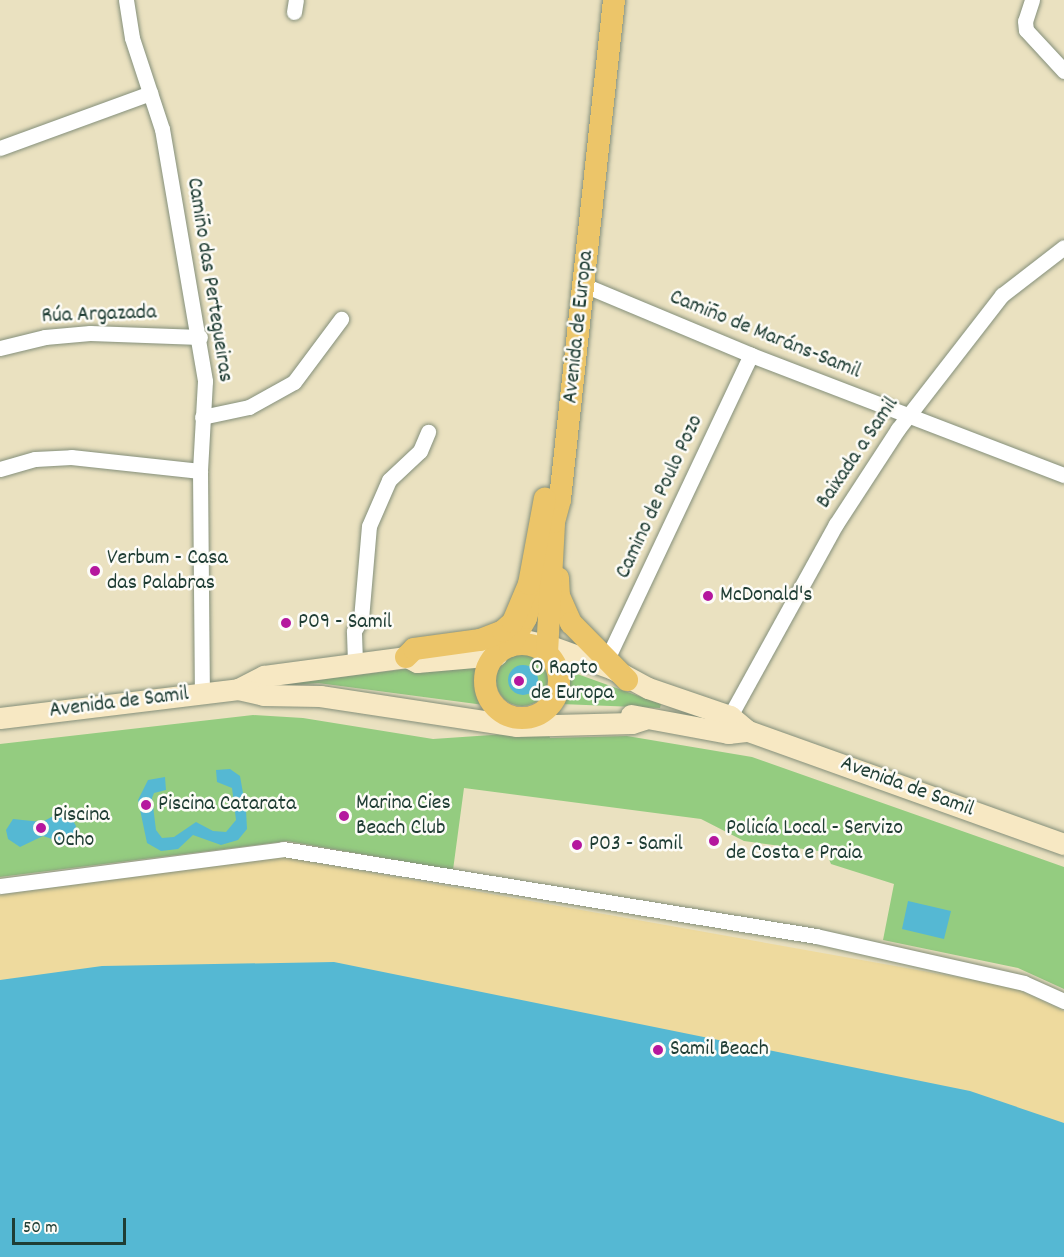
<!DOCTYPE html>
<html>
<head>
<meta charset="utf-8">
<style>
  body { margin:0 }
  #map { position:relative; width:1064px; height:1257px; overflow:hidden; background:#eae1c0; font-family:Dekko,sans-serif }
  div>[style] { position:absolute }
  .green>* { inset:0; background:#94cc80 }
  .round { border-radius:50% }
  .sand>* { inset:0; background:#eeda9e }
  .water>* { inset:0; background:#55b8d3 }
  .roads { filter:drop-shadow(0 0 2px #848f7a) drop-shadow(0 0 2px #848f7a) }
  .street>* { height:15px; margin:-7.5px; padding:0 7.5px; transform-origin:7.5px; border-radius:7.5px; background:#fff }
  .secondary>* { height:21px; margin:-10.5px; padding:0 10.5px; transform-origin:10.5px; border-radius:10.5px; background:#f7e8c3 }
  .primary>* { height:22px; margin:-11px; padding:0 11px; transform-origin:11px; border-radius:11px; background:#ecc569 }
  .primary>.ring { margin:-11px; padding:0; box-sizing:content-box; background:none; border:22px solid #ecc569; border-radius:50% }
  .dots>* { width:16px; height:16px; translate:-50% -50%; box-sizing:border-box; border:3px solid #fdfcf7; border-radius:50% }
  span { translate:-50% -50%; white-space:nowrap; text-align:center; line-height:1.15; -webkit-text-stroke:5px #fdfcf7; paint-order:stroke }
  .street-label { font-size:22px; color:#1f3d34 }
  .poi-label { font-size:22px; color:#1f3d34 }
  .left { translate:0 -50%; text-align:left }
  .scale { position:absolute; left:12px; top:1218px; width:114px; height:27px; box-sizing:border-box; border:3px solid #1f3d34; border-top:0; padding-left:8px; font-size:18px; line-height:21px; white-space:nowrap; color:#1f3d34; -webkit-text-stroke:4px #fdfcf7; paint-order:stroke }
</style>
</head>
<body>
<div id="map">
  <div class="green">
    <i class="round" style="left:496px;top:654px;width:52px;height:52px"></i>
    <i style="clip-path:polygon(481px 660px,476px 681px,484px 705px,318px 683px,248px 688px)"></i>
    <i style="clip-path:polygon(566px 670px,661px 704px,660px 708px,561px 704px,567px 688px)"></i>
    <i style="clip-path:polygon(253px 715px,303px 718px,433px 739px,548px 731px,550px 738px,627px 736px,752px 757px,1064px 867px,1064px 989px,1018px 968px,883px 940px,894px 884px,831px 864px,826px 852px,744px 841px,701px 819px,464px 788px,453px 870px,287px 841px,0 877px,0 744px)"></i>
  </div>
  <div class="sand">
    <i style="clip-path:polygon(278px 856px,1013px 987px,1064px 1011px,1064px 1242px,0 1055px,0 895px)"></i>
  </div>
  <div class="water">
    <i class="round" style="left:508px;top:665px;width:30px;height:30px"></i>
    <i style="clip-path:polygon(230px 769px,240px 776px,246px 810px,247px 829px,238px 840px,221px 845px,193px 835px,178px 849px,161px 851px,147px 843px,138px 800px,148px 780px,165px 777px,166px 790px,154px 793px,152px 798px,156px 830px,162px 838px,174px 837px,196px 822px,213px 831px,226px 832px,236px 820px,232px 788px,217px 782px,216px 770px)"></i>
    <i style="clip-path:polygon(61px 812px,71px 817px,76px 826px,74px 835px,64px 843px,43px 836px,20px 847px,8px 839px,6px 830px,13px 819px,42px 822px)"></i>
    <i style="clip-path:polygon(908px 901px,951px 911px,944px 939px,902px 929px)"></i>
    <i style="clip-path:polygon(334px 962px,970px 1091px,1064px 1123px,1064px 1257px,0 1257px,0 980px,102px 966px)"></i>
  </div>
  <div class="roads">
    <div class="street">
      <i style="left:126px;top:0;width:38px;rotate:81deg"></i>
      <i style="left:132px;top:38px;width:96px;rotate:71.8deg"></i>
      <i style="left:162px;top:129px;width:256px;rotate:80.3deg"></i>
      <i style="left:205px;top:381px;width:90px;rotate:93.2deg"></i>
      <i style="left:200px;top:471px;width:221px;rotate:89.5deg"></i>
      <i style="left:1032px;top:0;width:22px;rotate:108deg"></i>
      <i style="left:1025px;top:21px;width:9px;rotate:84deg"></i>
      <i style="left:1026px;top:30px;width:56px;rotate:47.2deg"></i>
      <i style="left:294px;top:12px;width:12px;rotate:-81deg"></i>
      <i style="left:0;top:148px;width:160px;rotate:-20.1deg"></i>
      <i style="left:584px;top:285px;width:181px;rotate:22.7deg"></i>
      <i style="left:751px;top:355px;width:335px;rotate:21deg"></i>
      <i style="left:0;top:348px;width:46px;rotate:-13.7deg"></i>
      <i style="left:45px;top:337px;width:45px;rotate:-5.1deg"></i>
      <i style="left:90px;top:333px;width:110px;rotate:2.1deg"></i>
      <i style="left:202px;top:417px;width:48px;rotate:-12deg"></i>
      <i style="left:249px;top:407px;width:51px;rotate:-29.1deg"></i>
      <i style="left:294px;top:382px;width:79px;rotate:-53.3deg"></i>
      <i style="left:0;top:469px;width:36px;rotate:-16deg"></i>
      <i style="left:35px;top:459px;width:36px;rotate:-3deg"></i>
      <i style="left:71px;top:457px;width:130px;rotate:6.2deg"></i>
      <i style="left:608px;top:657px;width:334px;rotate:-64.7deg"></i>
      <i style="left:355px;top:662px;width:31px;rotate:-92deg"></i>
      <i style="left:354px;top:631px;width:14px;rotate:-60deg"></i>
      <i style="left:361px;top:619px;width:93px;rotate:-85.1deg"></i>
      <i style="left:369px;top:526px;width:50px;rotate:-66.5deg"></i>
      <i style="left:389px;top:480px;width:42px;rotate:-43.1deg"></i>
      <i style="left:420px;top:451px;width:21px;rotate:-67deg"></i>
      <i style="left:730px;top:716px;width:219px;rotate:-61.1deg"></i>
      <i style="left:836px;top:524px;width:113px;rotate:-56.9deg"></i>
      <i style="left:898px;top:429px;width:170px;rotate:-52.2deg"></i>
      <i style="left:1002px;top:295px;width:78px;rotate:-37.7deg"></i>
      <i style="left:0;top:886px;width:285px;rotate:-7.4deg"></i>
      <i style="left:283px;top:849px;width:540px;rotate:9.27deg"></i>
      <i style="left:816px;top:936px;width:213px;rotate:12.7deg"></i>
      <i style="left:1024px;top:983px;width:44px;rotate:24.2deg"></i>
    </div>
    <div class="secondary">
      <i style="left:500px;top:642px;width:20px;rotate:-9deg"></i>
      <i style="left:520px;top:639px;width:28px;rotate:13deg"></i>
      <i style="left:547px;top:645px;width:68px;rotate:19.8deg"></i>
      <i style="left:611px;top:668px;width:42px;rotate:28.4deg"></i>
      <i style="left:648px;top:688px;width:87px;rotate:18.9deg"></i>
      <i style="left:730px;top:716px;width:23px;rotate:40deg"></i>
      <i style="left:748px;top:731px;width:336px;rotate:19.7deg"></i>
      <i style="left:409px;top:658px;width:9px;rotate:27deg"></i>
      <i style="left:417px;top:662px;width:80px;rotate:-5deg"></i>
      <i style="left:238px;top:689px;width:29px;rotate:-27deg"></i>
      <i style="left:264px;top:676px;width:159px;rotate:-7.6deg"></i>
      <i style="left:631px;top:715px;width:99px;rotate:10.5deg"></i>
      <i style="left:728px;top:733px;width:20px;rotate:-6deg"></i>
      <i style="left:0;top:718px;width:240px;rotate:-6.9deg"></i>
      <i style="left:238px;top:689px;width:26px;rotate:13deg"></i>
      <i style="left:263px;top:695px;width:57px;rotate:1deg"></i>
      <i style="left:320px;top:696px;width:198px;rotate:8.7deg"></i>
      <i style="left:516px;top:726px;width:116px;rotate:-1.5deg"></i>
      <i style="left:632px;top:723px;width:13px;rotate:-18deg"></i>
    </div>
    <div class="primary">
      <i style="left:558px;top:578px;width:18px;rotate:87deg"></i>
      <i style="left:559px;top:596px;width:30px;rotate:66deg"></i>
      <i style="left:571px;top:623px;width:80px;rotate:45.5deg"></i>
      <i class="ring" style="left:485px;top:644px;width:52px;height:52px"></i>
      <i style="left:510px;top:646px;width:32px;rotate:-60deg"></i>
      <i style="left:526px;top:618px;width:50px;rotate:-73.7deg"></i>
      <i style="left:547px;top:653px;width:131px;rotate:-86.9deg"></i>
      <i style="left:554px;top:522px;width:24px;rotate:-75deg"></i>
      <i style="left:560px;top:499px;width:502px;rotate:-83.82deg"></i>
      <i style="left:406px;top:657px;width:11px;rotate:-45deg"></i>
      <i style="left:414px;top:649px;width:67px;rotate:-7.8deg"></i>
      <i style="left:480px;top:640px;width:25px;rotate:-21deg"></i>
      <i style="left:503px;top:631px;width:13px;rotate:-42deg"></i>
      <i style="left:513px;top:622px;width:41px;rotate:-67.2deg"></i>
      <i style="left:529px;top:584px;width:87px;rotate:-79.5deg"></i>
    </div>
  </div>
  <div class="dots">
    <i style="left:95px;top:571px;background:#b5179e"></i>
    <i style="left:708px;top:596px;background:#b5179e"></i>
    <i style="left:286px;top:623px;background:#b5179e"></i>
    <i style="left:519px;top:681px;background:#b5179e"></i>
    <i style="left:146px;top:805px;background:#b5179e"></i>
    <i style="left:344px;top:816px;background:#b5179e"></i>
    <i style="left:41px;top:828px;background:#b5179e"></i>
    <i style="left:714px;top:841px;background:#b5179e"></i>
    <i style="left:577px;top:845px;background:#b5179e"></i>
    <i style="left:658px;top:1050px;background:#b5179e"></i>
  </div>
  <div class="street-label">
    <span style="left:209px;top:280px;rotate:81deg">Camiño das Pertegueiras</span>
    <span style="left:99px;top:315px;rotate:-2deg">Rúa Argazada</span>
    <span style="left:579px;top:327px;rotate:-84deg">Avenida de Europa</span>
    <span style="left:765px;top:335px;rotate:22deg">Camiño de Maráns-Samil</span>
    <span style="left:858px;top:453px;rotate:-56deg">Baixada a Samil</span>
    <span style="left:660px;top:497px;rotate:-65deg">Camino de Poulo Pozo</span>
    <span style="left:119px;top:703px;rotate:-7deg">Avenida de Samil</span>
    <span style="left:907px;top:787px;rotate:20deg">Avenida de Samil</span>
  </div>
  <div class="poi-label">
    <span class="left" style="left:107px;top:571px">Verbum - Casa<br>das Palabras</span>
    <span class="left" style="left:720px;top:596px">McDonald's</span>
    <span class="left" style="left:298px;top:623px">P09 - Samil</span>
    <span class="left" style="left:531px;top:681px">O Rapto<br>de Europa</span>
    <span class="left" style="left:356px;top:816px">Marina Cies<br>Beach Club</span>
    <span class="left" style="left:158px;top:805px">Piscina Catarata</span>
    <span class="left" style="left:53px;top:828px">Piscina<br>Ocho</span>
    <span class="left" style="left:726px;top:841px">Policía Local - Servizo<br>de Costa e Praia</span>
    <span class="left" style="left:589px;top:845px">P03 - Samil</span>
    <span class="left" style="left:670px;top:1050px">Samil Beach</span>
  </div>
  <div class="scale">50 m</div>
</div>
</body>
</html>
